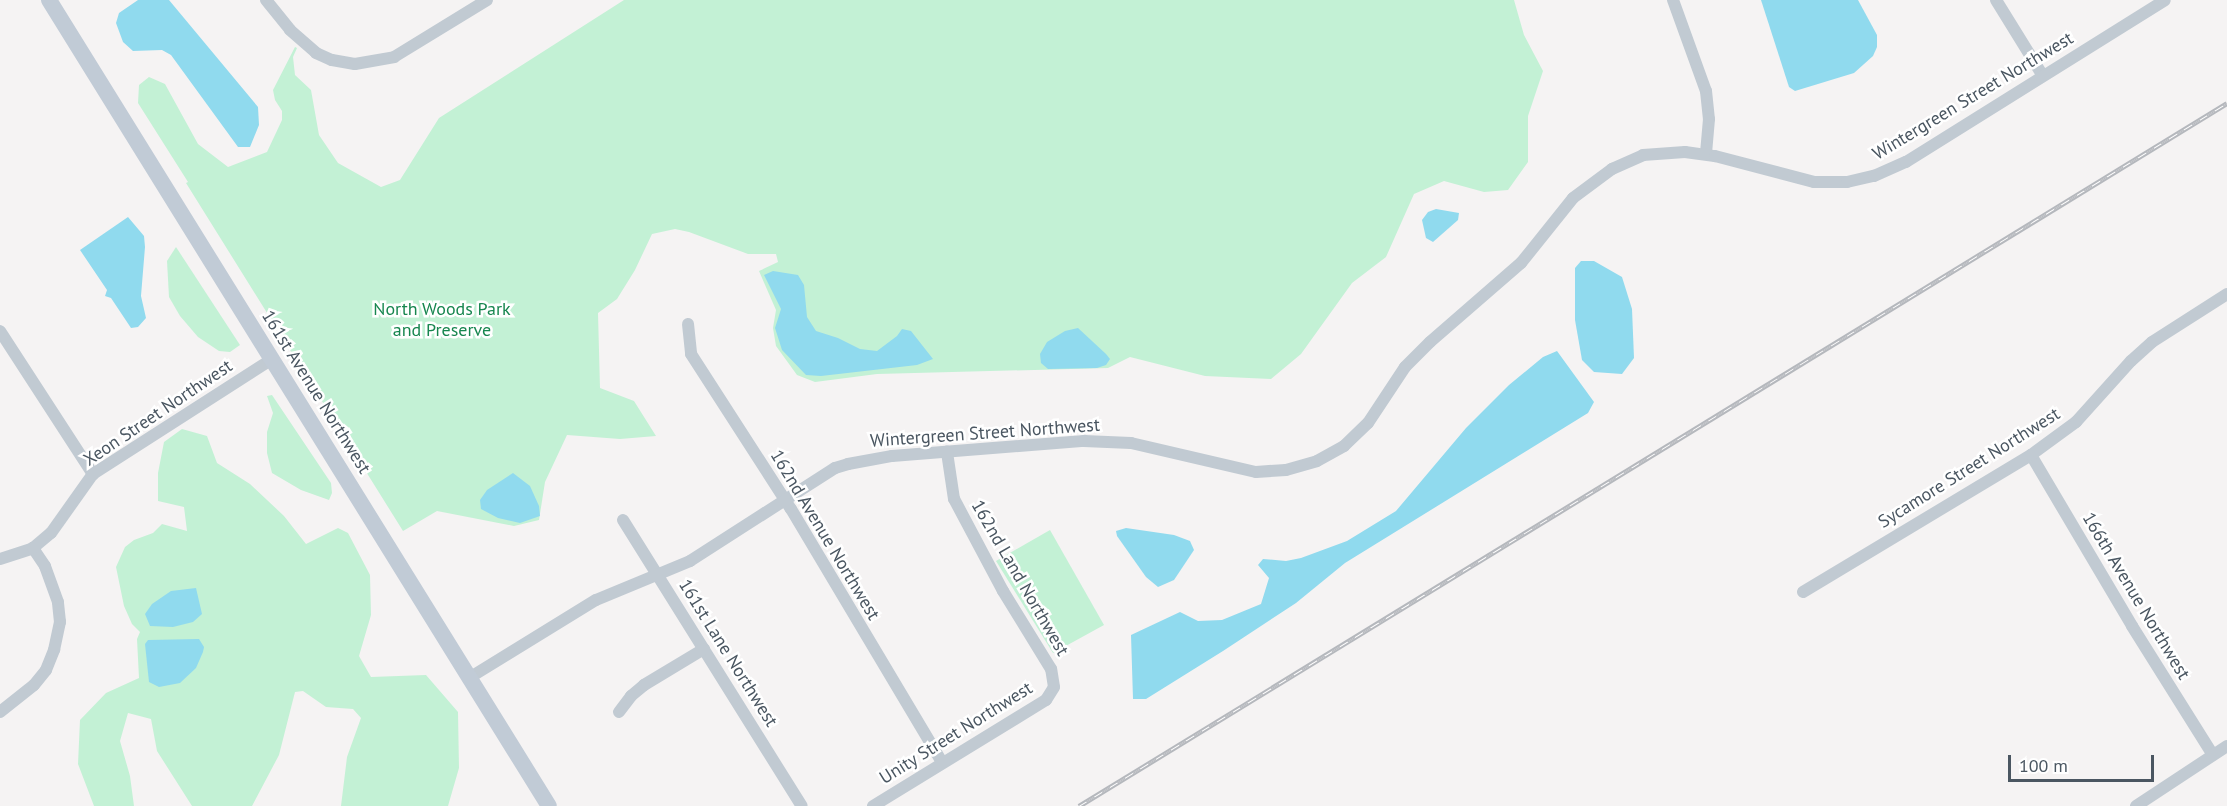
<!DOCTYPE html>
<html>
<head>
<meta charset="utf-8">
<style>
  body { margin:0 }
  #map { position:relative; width:2227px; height:806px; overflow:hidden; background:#f5f3f3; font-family:"PT Sans",sans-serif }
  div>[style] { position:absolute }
  .green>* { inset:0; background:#c3f1d5 }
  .water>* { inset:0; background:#90daee }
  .street>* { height:12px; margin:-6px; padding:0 6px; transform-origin:6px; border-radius:6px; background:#c1cad2 }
  .secondary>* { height:16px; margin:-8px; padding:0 8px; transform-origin:8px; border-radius:8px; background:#c1cbd6 }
  .rail>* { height:5px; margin-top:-2.5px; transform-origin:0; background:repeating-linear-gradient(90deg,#fff 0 9px,#b5b8bd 0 18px); box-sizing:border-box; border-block:2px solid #b5b8bd }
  span { translate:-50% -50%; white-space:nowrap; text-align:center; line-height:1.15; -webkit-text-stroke:5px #fff; paint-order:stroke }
  .street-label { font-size:18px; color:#4a5661 }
  .park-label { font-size:18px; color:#17864f }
  .scale { position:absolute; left:2008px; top:755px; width:146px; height:27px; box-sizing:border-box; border:3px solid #4a5661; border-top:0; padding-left:8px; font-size:18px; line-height:21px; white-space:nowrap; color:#4a5661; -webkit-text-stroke:4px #fff; paint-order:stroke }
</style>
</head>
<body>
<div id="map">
  <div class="green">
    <i style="clip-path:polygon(624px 0,1514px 0,1524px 35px,1543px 71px,1528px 116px,1528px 162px,1508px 190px,1484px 192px,1444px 181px,1414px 194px,1386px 257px,1352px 283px,1301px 354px,1271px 379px,1205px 376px,1130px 357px,1108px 368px,877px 374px,815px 382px,797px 375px,776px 346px,773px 328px,776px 310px,759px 271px,778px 262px,776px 254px,748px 254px,689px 232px,675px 229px,652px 234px,635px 270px,617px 299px,598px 313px,600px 388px,634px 401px,656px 436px,620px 439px,567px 435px,545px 482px,539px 520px,514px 526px,437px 511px,403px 531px,186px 183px,188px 182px,138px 103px,139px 85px,149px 77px,165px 84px,198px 144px,228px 167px,267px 152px,282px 120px,282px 111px,275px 100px,273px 90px,295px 47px,297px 48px,293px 57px,295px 75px,311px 90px,319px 135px,338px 163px,381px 187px,400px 180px,439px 118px)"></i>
    <i style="clip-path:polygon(176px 247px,240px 345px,230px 352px,219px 351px,198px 337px,180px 316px,169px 297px,167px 261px)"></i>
    <i style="clip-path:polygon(272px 395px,331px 483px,332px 493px,329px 500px,301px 490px,272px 473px,267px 453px,267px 432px,273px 413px,267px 396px)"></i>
    <i style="clip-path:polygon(182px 429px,207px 436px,217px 463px,250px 484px,284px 516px,306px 544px,338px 528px,348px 533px,370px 575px,371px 615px,359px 656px,371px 677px,426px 675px,458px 712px,459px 768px,448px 806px,341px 806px,347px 757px,361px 718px,353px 709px,326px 707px,303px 691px,295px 692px,279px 755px,252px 806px,192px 806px,157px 751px,151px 719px,128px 713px,120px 741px,130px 776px,134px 806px,94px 806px,78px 764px,80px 720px,106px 693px,139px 678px,137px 639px,140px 632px,132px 624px,124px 606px,116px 567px,125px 547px,134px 540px,153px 533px,162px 524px,187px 531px,184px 507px,158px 501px,158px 473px,164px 442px)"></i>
    <i style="clip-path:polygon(1050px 530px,1104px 625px,1053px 653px,996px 561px)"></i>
  </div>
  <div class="water">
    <i style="clip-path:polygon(138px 0,169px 0,258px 107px,259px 125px,250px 147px,238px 147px,171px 55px,162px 50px,133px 51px,123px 42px,116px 23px,119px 13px)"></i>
    <i style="clip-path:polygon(1761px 0,1858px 0,1877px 35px,1877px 47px,1873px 56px,1854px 73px,1795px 91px,1789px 87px)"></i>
    <i style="clip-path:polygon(1436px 209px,1459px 213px,1458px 220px,1433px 242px,1426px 238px,1422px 220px,1428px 212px)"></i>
    <i style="clip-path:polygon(128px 217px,144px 236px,145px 247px,141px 296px,146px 318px,138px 327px,131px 328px,111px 298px,105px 296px,107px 290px,80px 250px)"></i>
    <i style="clip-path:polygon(1581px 261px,1594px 261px,1622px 277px,1632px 309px,1634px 358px,1622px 374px,1594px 372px,1582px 360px,1575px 320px,1575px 268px)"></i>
    <i style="clip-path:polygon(773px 271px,798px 275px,804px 285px,807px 317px,816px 331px,838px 338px,860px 349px,877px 351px,897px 336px,902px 329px,911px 331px,933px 359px,917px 365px,821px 376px,806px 375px,782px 350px,775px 328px,781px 309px,764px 275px)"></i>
    <i style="clip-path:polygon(1078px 328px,1106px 354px,1110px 359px,1106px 365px,1097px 368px,1048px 369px,1041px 363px,1040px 354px,1047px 342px,1065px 331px)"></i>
    <i style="clip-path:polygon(1557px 351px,1594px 402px,1588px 413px,1345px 563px,1296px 603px,1223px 651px,1146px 699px,1133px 699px,1131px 635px,1180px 612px,1198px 621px,1222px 620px,1261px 604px,1269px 578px,1258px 565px,1263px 559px,1286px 561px,1301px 558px,1347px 541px,1396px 511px,1466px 428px,1509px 385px,1543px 357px)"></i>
    <i style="clip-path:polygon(513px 473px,530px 486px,539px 506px,540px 516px,520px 523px,498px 518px,481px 509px,480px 500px,487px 490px)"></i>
    <i style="clip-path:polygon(1126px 528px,1174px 535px,1190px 541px,1194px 550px,1174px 580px,1158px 587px,1146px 577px,1117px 536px,1116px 531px)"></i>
    <i style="clip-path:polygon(196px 588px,202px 614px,193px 622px,173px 627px,150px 626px,145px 614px,152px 604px,171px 591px)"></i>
    <i style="clip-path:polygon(199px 639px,204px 647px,203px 652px,196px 668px,180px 683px,159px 687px,149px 682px,145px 644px,148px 640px)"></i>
  </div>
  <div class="street">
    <i style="left:266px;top:0;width:38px;rotate:51deg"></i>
    <i style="left:290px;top:30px;width:35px;rotate:41deg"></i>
    <i style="left:316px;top:53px;width:17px;rotate:24deg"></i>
    <i style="left:332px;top:60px;width:23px;rotate:10deg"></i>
    <i style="left:355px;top:64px;width:40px;rotate:-10deg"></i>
    <i style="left:394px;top:57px;width:109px;rotate:-31.5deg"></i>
    <i style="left:1673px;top:0;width:97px;rotate:70.1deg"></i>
    <i style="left:1706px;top:91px;width:28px;rotate:84deg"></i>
    <i style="left:1709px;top:119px;width:35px;rotate:95deg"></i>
    <i style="left:1996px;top:0;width:89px;rotate:58.3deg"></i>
    <i style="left:688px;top:324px;width:30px;rotate:84deg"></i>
    <i style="left:691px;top:354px;width:184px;rotate:57.2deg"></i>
    <i style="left:791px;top:509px;width:295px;rotate:59.2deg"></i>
    <i style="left:0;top:331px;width:171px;rotate:57deg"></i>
    <i style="left:2031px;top:455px;width:199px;rotate:59.4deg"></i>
    <i style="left:2132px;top:626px;width:152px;rotate:57.9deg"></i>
    <i style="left:623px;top:520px;width:337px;rotate:58deg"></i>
    <i style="left:0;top:559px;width:35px;rotate:-18deg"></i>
    <i style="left:1803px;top:592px;width:266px;rotate:-31deg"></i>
    <i style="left:2031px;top:455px;width:56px;rotate:-36.3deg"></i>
    <i style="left:2076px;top:422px;width:82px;rotate:-48deg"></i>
    <i style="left:2131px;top:361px;width:28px;rotate:-42deg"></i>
    <i style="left:2152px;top:342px;width:89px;rotate:-32.6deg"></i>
    <i style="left:469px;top:678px;width:149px;rotate:-31.6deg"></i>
    <i style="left:596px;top:600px;width:102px;rotate:-22.5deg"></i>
    <i style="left:690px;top:561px;width:172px;rotate:-32.7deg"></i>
    <i style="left:835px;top:468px;width:14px;rotate:-17deg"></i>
    <i style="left:848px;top:464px;width:45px;rotate:-10.3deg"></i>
    <i style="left:892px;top:456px;width:193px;rotate:-4.5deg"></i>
    <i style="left:1084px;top:441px;width:47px;rotate:2.4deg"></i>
    <i style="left:1131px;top:443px;width:128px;rotate:13.1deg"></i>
    <i style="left:1256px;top:472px;width:30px;rotate:-4deg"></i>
    <i style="left:1286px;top:470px;width:32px;rotate:-16deg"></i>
    <i style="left:1317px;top:461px;width:31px;rotate:-29deg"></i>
    <i style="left:1344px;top:446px;width:33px;rotate:-44deg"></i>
    <i style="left:1368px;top:423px;width:67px;rotate:-56.5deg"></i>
    <i style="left:1405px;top:367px;width:35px;rotate:-45deg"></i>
    <i style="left:1430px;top:342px;width:121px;rotate:-41deg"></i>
    <i style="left:1521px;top:263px;width:83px;rotate:-51.3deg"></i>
    <i style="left:1573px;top:198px;width:49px;rotate:-36.6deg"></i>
    <i style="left:1612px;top:169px;width:34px;rotate:-24deg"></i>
    <i style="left:1643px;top:155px;width:42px;rotate:-4.1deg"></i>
    <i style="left:1685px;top:152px;width:30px;rotate:8deg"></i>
    <i style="left:1715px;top:156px;width:102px;rotate:14.7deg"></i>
    <i style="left:1814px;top:182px;width:33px"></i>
    <i style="left:1847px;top:182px;width:28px;rotate:-13deg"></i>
    <i style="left:1874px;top:176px;width:35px;rotate:-24deg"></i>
    <i style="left:1906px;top:162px;width:305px;rotate:-32deg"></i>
    <i style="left:0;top:712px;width:43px;rotate:-38.5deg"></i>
    <i style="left:34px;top:685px;width:19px;rotate:-51deg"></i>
    <i style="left:46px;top:670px;width:22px;rotate:-68deg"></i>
    <i style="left:54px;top:650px;width:29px;rotate:-78deg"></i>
    <i style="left:60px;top:622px;width:20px;rotate:-96deg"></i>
    <i style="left:58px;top:602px;width:38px;rotate:-110deg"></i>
    <i style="left:45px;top:566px;width:22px;rotate:-124deg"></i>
    <i style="left:33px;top:548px;width:23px;rotate:-40deg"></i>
    <i style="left:51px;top:533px;width:72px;rotate:-54.6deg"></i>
    <i style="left:93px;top:474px;width:213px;rotate:-32.7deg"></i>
    <i style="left:619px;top:712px;width:20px;rotate:-53deg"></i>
    <i style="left:631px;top:696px;width:17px;rotate:-40deg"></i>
    <i style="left:644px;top:685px;width:70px;rotate:-31deg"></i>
    <i style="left:873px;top:806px;width:203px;rotate:-31.5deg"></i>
    <i style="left:1046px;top:700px;width:15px;rotate:-58deg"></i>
    <i style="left:1054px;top:687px;width:18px;rotate:-99deg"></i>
    <i style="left:1051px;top:669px;width:92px;rotate:-121.6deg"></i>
    <i style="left:1003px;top:591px;width:104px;rotate:-118deg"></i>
    <i style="left:954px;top:499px;width:48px;rotate:-98.5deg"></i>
    <i style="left:2136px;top:806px;width:109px;rotate:-33.4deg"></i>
  </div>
  <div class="secondary">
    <i style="left:49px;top:0;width:948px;rotate:58.19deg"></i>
  </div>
  <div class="rail">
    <i style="left:1079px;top:806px;width:1346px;rotate:-31.48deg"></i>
  </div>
  <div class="street-label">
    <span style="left:1973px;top:96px;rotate:-31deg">Wintergreen Street Northwest</span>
    <span style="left:316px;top:392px;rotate:58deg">161st Avenue Northwest</span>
    <span style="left:158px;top:413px;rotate:-34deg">Xeon Street Northwest</span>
    <span style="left:985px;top:433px;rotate:-4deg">Wintergreen Street Northwest</span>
    <span style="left:1969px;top:468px;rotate:-32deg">Sycamore Street Northwest</span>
    <span style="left:825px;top:535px;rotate:59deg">162nd Avenue Northwest</span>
    <span style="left:1020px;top:578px;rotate:60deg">162nd Land Northwest</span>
    <span style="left:2136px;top:596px;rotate:59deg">166th Avenue Northwest</span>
    <span style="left:728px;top:653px;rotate:58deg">161st Lane Northwest</span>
    <span style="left:956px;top:733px;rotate:-32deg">Unity Street Northwest</span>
  </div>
  <div class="park-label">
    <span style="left:442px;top:320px">North Woods Park<br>and Preserve</span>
  </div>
  <div class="scale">100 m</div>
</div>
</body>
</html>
